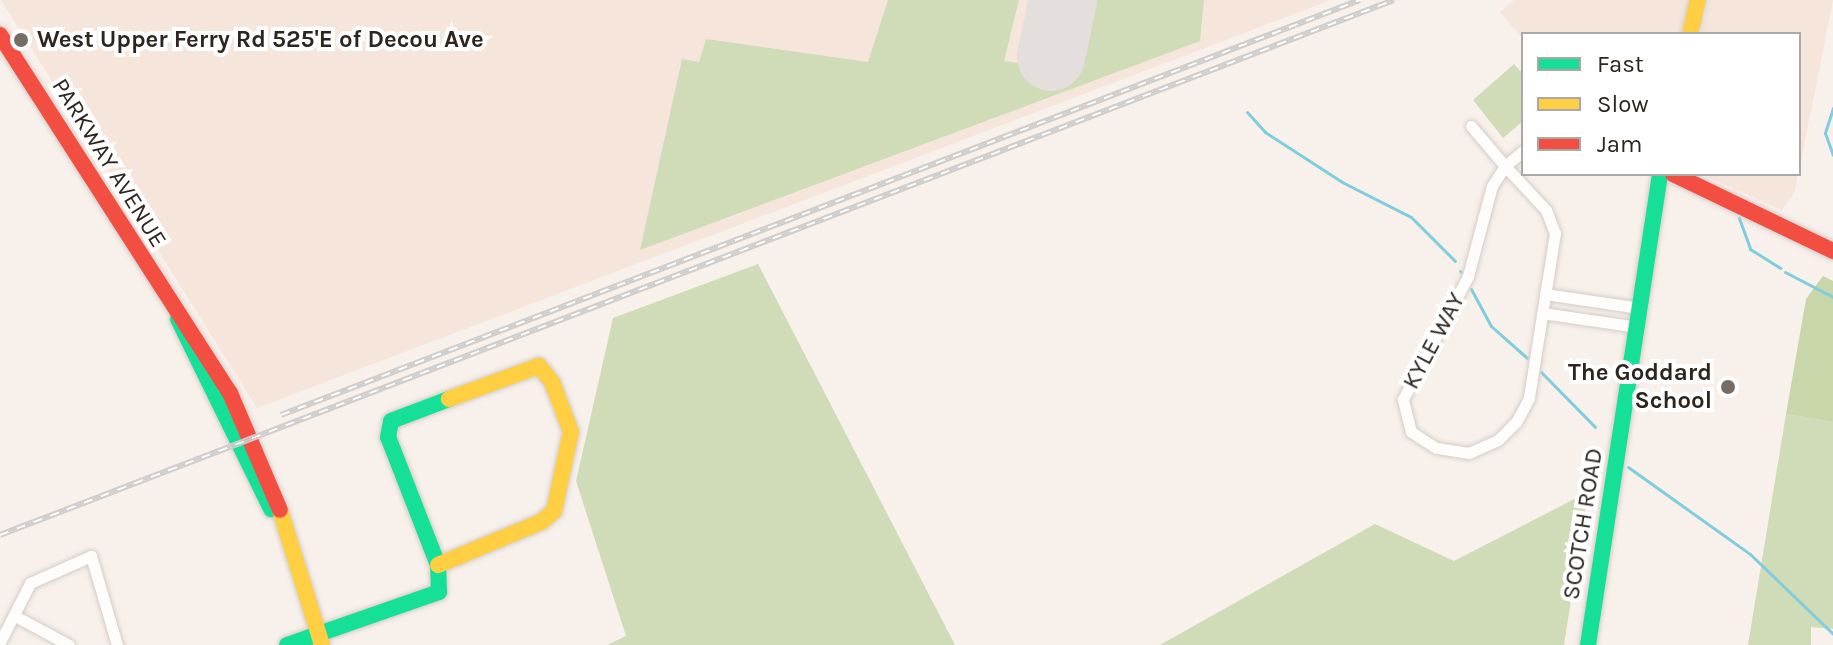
<!DOCTYPE html>
<html>
<head>
<meta charset="utf-8">
<style>
  body { margin:0 }
  #map { position:relative; width:1833px; height:645px; overflow:hidden; background:#f8f0eb; font-family:Karla,sans-serif }
  div>[style] { position:absolute }
  .built>* { inset:0; background:#f6e5da }
  .green>* { inset:0; background:#d0dbb8 }
  .forest>* { inset:0; background:#c8d6aa }
  .stream>* { height:3px; margin:-1.5px; padding:0 1.5px; transform-origin:1.5px; border-radius:1.5px; background:#7fcdde }
  .runway>* { height:68px; margin:-34px; padding:0 34px; transform-origin:34px; border-radius:34px; background:#e4dedc }
  .roads { filter:drop-shadow(0 0 2px #d4ccc7) drop-shadow(0 0 2px #d4ccc7) }
  .street>* { height:11px; margin:-5.5px; padding:0 5.5px; transform-origin:5.5px; border-radius:5.5px; background:#fefdfc }
  .fast>* { height:16px; margin:-8px; padding:0 8px; transform-origin:8px; border-radius:8px; background:#16e098 }
  .slow>* { height:16px; margin:-8px; padding:0 8px; transform-origin:8px; border-radius:8px; background:#ffcf43 }
  .jam>* { height:16px; margin:-8px; padding:0 8px; transform-origin:8px; border-radius:8px; background:#f24e42 }
  .rail>* { height:6px; margin-top:-3px; transform-origin:0; background:repeating-linear-gradient(90deg,#fff 0 9px,#cfcdcc 0 18px); box-sizing:border-box; border-block:2px solid #cfcdcc }
  .dots>* { width:22px; height:22px; translate:-50% -50%; box-sizing:border-box; border:4px solid #fff; border-radius:50% }
  span { translate:-50% -50%; white-space:nowrap; text-align:center; line-height:1.15; -webkit-text-stroke:8px #fff; paint-order:stroke }
  .poi-label { font-size:24px; color:#2e251f; font-weight:700 }
  .left { translate:0 -50%; text-align:left }
  .right { translate:-100% -50%; text-align:right }
  .street-label { font-size:24px; color:#2e251f }
  .legend { position:absolute; left:1521px; top:32px; width:280px; height:144px; box-sizing:border-box; background:#fff; border:2px solid #aba8a5; margin:0; padding:10px 14px; list-style:none; font-size:24px; color:#2e251f }
  .legend li { display:flex; align-items:center; gap:16px; height:40px }
  .legend b { width:40px; border:2px solid #aba8a5 }
</style>
</head>
<body>
<div id="map">
  <div class="built">
    <i style="clip-path:polygon(1px 0,1331px 0,257px 408px)"></i>
    <i style="clip-path:polygon(1514px 0,1689px 0,1681px 34px,1523px 34px,1523px 39px,1500px 12px)"></i>
    <i style="clip-path:polygon(1709px 0,1833px 0,1799px 171px,1799px 34px,1701px 34px)"></i>
    <i style="clip-path:polygon(1701px 174px,1798px 174px,1794px 193px,1782px 210px)"></i>
  </div>
  <div class="green">
    <i style="clip-path:polygon(888px 0,1019px 0,1004px 61px,1079px 72px,1094px 0,1204px 0,1200px 41px,640px 250px,682px 59px,699px 62px,706px 39px,868px 62px)"></i>
    <i style="clip-path:polygon(1514px 64px,1523px 74px,1523px 121px,1503px 138px,1473px 100px)"></i>
    <i style="clip-path:polygon(758px 264px,955px 645px,607px 645px,626px 636px,576px 481px,613px 318px)"></i>
    <i style="clip-path:polygon(1786px 414px,1833px 422px,1833px 629px,1811px 627px,1811px 645px,1748px 645px)"></i>
    <i style="clip-path:polygon(1588px 492px,1564px 645px,1160px 645px,1375px 524px,1454px 561px)"></i>
  </div>
  <div class="forest">
    <i style="clip-path:polygon(1823px 276px,1833px 281px,1833px 422px,1786px 414px,1806px 299px)"></i>
  </div>
  <div class="stream">
    <i style="left:1833px;top:108px;width:26px;rotate:108deg"></i>
    <i style="left:1825px;top:133px;width:23px;rotate:70deg"></i>
    <i style="left:1247px;top:112px;width:27px;rotate:48deg"></i>
    <i style="left:1265px;top:132px;width:92px;rotate:33deg"></i>
    <i style="left:1342px;top:182px;width:77px;rotate:26.9deg"></i>
    <i style="left:1411px;top:217px;width:62px;rotate:45deg"></i>
    <i style="left:1739px;top:218px;width:33px;rotate:70deg"></i>
    <i style="left:1750px;top:249px;width:36px;rotate:32deg"></i>
    <i style="left:1460px;top:271px;width:1px;rotate:45deg"></i>
    <i style="left:1785px;top:272px;width:54px;rotate:27.5deg"></i>
    <i style="left:1471px;top:289px;width:42px;rotate:61.6deg"></i>
    <i style="left:1491px;top:326px;width:48px;rotate:41.6deg"></i>
    <i style="left:1541px;top:372px;width:77px;rotate:45.5deg"></i>
    <i style="left:1628px;top:467px;width:150px;rotate:35.5deg"></i>
    <i style="left:1750px;top:554px;width:115px;rotate:43.9deg"></i>
  </div>
  <div class="runway">
    <i style="left:1051px;top:57px;width:58px;rotate:-78.1deg"></i>
  </div>
  <div class="roads">
    <div class="street">
      <i style="left:1471px;top:126px;width:52px;rotate:49.6deg"></i>
      <i style="left:1505px;top:166px;width:60px;rotate:47deg"></i>
      <i style="left:1546px;top:210px;width:25px;rotate:69deg"></i>
      <i style="left:1555px;top:233px;width:167px;rotate:99deg"></i>
      <i style="left:1529px;top:398px;width:27px;rotate:118deg"></i>
      <i style="left:1516px;top:422px;width:25px;rotate:135deg"></i>
      <i style="left:1498px;top:440px;width:32px;rotate:156deg"></i>
      <i style="left:1469px;top:453px;width:33px;rotate:-171deg"></i>
      <i style="left:1436px;top:448px;width:30px;rotate:-147deg"></i>
      <i style="left:1411px;top:432px;width:34px;rotate:-104deg"></i>
      <i style="left:1403px;top:399px;width:139px;rotate:-62.1deg"></i>
      <i style="left:1468px;top:276px;width:93px;rotate:-75.1deg"></i>
      <i style="left:1492px;top:186px;width:24px;rotate:-57deg"></i>
      <i style="left:1505px;top:166px;width:23px;rotate:-40deg"></i>
      <i style="left:1545px;top:294px;width:96px;rotate:8.4deg"></i>
      <i style="left:1542px;top:313px;width:97px;rotate:8.3deg"></i>
      <i style="left:15px;top:616px;width:61px;rotate:28.2deg"></i>
      <i style="left:0;top:642px;width:66px;rotate:-63deg"></i>
      <i style="left:30px;top:583px;width:67px;rotate:-23.9deg"></i>
      <i style="left:91px;top:556px;width:93px;rotate:73.7deg"></i>
    </div>
    <div class="fast">
      <i style="left:178px;top:319px;width:212px;rotate:63.9deg"></i>
      <i style="left:287px;top:645px;width:161px;rotate:-19.2deg"></i>
      <i style="left:439px;top:592px;width:27px;rotate:-92deg"></i>
      <i style="left:438px;top:565px;width:137px;rotate:-111.3deg"></i>
      <i style="left:388px;top:437px;width:16px;rotate:-79deg"></i>
      <i style="left:391px;top:421px;width:62px;rotate:-20.8deg"></i>
      <i style="left:1588px;top:645px;width:476px;rotate:-81.3deg"></i>
    </div>
    <div class="slow">
      <i style="left:1690px;top:34px;width:35px;rotate:-77deg"></i>
      <i style="left:280px;top:510px;width:141px;rotate:72.7deg"></i>
      <i style="left:438px;top:565px;width:112px;rotate:-22.7deg"></i>
      <i style="left:541px;top:522px;width:17px;rotate:-40deg"></i>
      <i style="left:554px;top:511px;width:81px;rotate:-77.9deg"></i>
      <i style="left:571px;top:432px;width:53px;rotate:-110.8deg"></i>
      <i style="left:552px;top:382px;width:21px;rotate:-129deg"></i>
      <i style="left:539px;top:366px;width:96px;rotate:159.9deg"></i>
    </div>
    <div class="jam">
      <i style="left:0;top:35px;width:426px;rotate:57.3deg"></i>
      <i style="left:230px;top:393px;width:127px;rotate:66.9deg"></i>
      <i style="left:1673px;top:174px;width:178px;rotate:25.7deg"></i>
    </div>
  </div>
  <div class="rail">
    <i style="left:281px;top:415px;width:1156px;rotate:-21.04deg"></i>
    <i style="left:0;top:535px;width:1493px;rotate:-21deg"></i>
  </div>
  <div class="dots">
    <i style="left:21px;top:40px;background:#756c66"></i>
    <i style="left:1728px;top:387px;background:#756c66"></i>
  </div>
  <div class="poi-label">
    <span class="left" style="left:37px;top:40px">West Upper Ferry Rd 525'E of Decou Ave</span>
    <span class="right" style="left:1712px;top:387px">The Goddard<br>School</span>
  </div>
  <div class="street-label">
    <span style="left:109px;top:163px;rotate:58deg">PARKWAY AVENUE</span>
    <span style="left:1434px;top:341px;rotate:-62deg">KYLE WAY</span>
    <span style="left:1583px;top:524px;rotate:-81deg">SCOTCH ROAD</span>
  </div>
  <ul class="legend">
  <li><b style="height:10px;background:#16e098"></b>Fast</li>
  <li><b style="height:10px;background:#ffcf43"></b>Slow</li>
  <li><b style="height:10px;background:#f24e42"></b>Jam</li>
  </ul>
</div>
</body>
</html>
